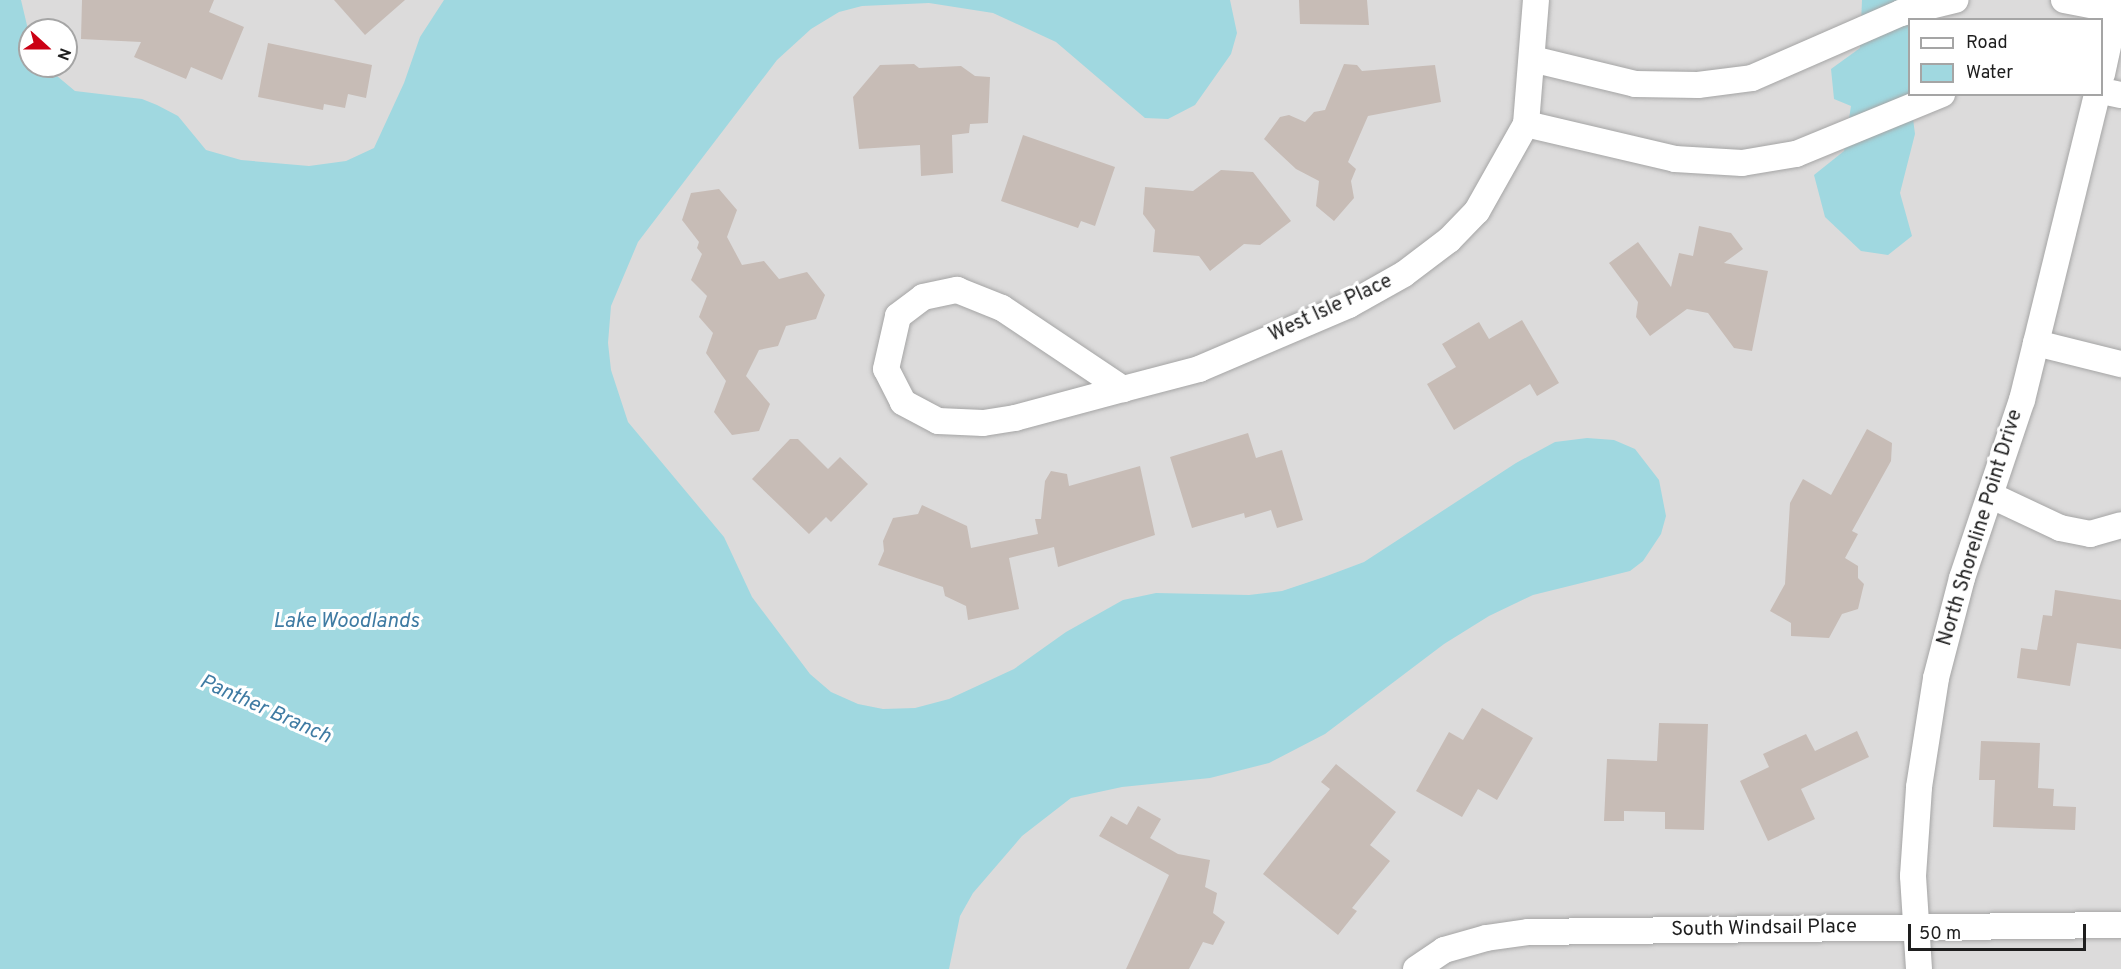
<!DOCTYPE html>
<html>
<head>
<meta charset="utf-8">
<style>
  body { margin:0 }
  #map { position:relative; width:2121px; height:969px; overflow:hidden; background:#efeae3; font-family:Overpass,sans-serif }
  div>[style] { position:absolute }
  .residential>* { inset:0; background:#dcdbdb }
  .water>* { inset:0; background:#a0d8e0 }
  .building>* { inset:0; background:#c7bcb6 }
  .roads { filter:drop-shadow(0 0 2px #a5a5a5) drop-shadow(0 0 2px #a5a5a5) }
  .street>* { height:26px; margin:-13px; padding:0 13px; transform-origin:13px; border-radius:13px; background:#fff }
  span { translate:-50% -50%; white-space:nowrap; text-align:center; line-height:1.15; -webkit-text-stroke:6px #fff; paint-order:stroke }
  .street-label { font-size:20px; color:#1e1e1e }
  .water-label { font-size:21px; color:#3f7ba3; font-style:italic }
  .legend { position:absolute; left:1908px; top:18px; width:195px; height:78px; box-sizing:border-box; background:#fff; border:2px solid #a5a5a5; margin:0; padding:8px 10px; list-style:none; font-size:18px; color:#1e1e1e }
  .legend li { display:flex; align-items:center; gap:12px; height:30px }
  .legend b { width:30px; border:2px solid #a5a5a5 }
  .north { position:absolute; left:18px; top:18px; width:60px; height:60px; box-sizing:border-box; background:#fff; border:2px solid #a5a5a5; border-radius:50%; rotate:111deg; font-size:16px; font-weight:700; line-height:24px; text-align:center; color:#1e1e1e }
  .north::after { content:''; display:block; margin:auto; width:21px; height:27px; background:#cb0014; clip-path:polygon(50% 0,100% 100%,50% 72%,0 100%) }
  .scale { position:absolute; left:1908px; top:924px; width:178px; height:27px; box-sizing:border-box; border:3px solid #1e1e1e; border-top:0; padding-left:8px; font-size:18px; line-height:21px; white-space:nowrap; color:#1e1e1e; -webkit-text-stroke:4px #fff; paint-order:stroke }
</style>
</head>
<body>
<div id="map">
  <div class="residential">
    <i style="clip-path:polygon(evenodd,0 0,578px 0,346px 223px,0 102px,0 0,30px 30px,66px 30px,66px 66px,30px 66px,30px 30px)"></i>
    <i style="clip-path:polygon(evenodd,783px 0,2121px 0,2121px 969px,861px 969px,519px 343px,783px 0,1910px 20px,2102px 20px,2102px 94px,1910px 94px,1910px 20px)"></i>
  </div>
  <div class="water">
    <i style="clip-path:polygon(0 0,21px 0,30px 38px,30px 66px,45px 66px,75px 91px,142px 99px,157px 105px,178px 116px,206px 150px,241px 160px,309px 166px,346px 161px,374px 148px,404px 83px,420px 37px,444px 0,1230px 0,1237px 33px,1231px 54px,1195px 105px,1168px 119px,1145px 118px,1056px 42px,993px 13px,929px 3px,862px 6px,839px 12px,811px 29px,777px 60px,638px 242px,611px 306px,608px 343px,611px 370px,628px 422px,724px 537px,752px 597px,810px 674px,831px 692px,858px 704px,883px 709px,915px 708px,949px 699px,1014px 669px,1066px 632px,1123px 600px,1156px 593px,1249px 595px,1282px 591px,1324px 577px,1364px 562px,1516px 463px,1555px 442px,1587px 438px,1614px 440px,1635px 449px,1659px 480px,1666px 516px,1661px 534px,1643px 561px,1630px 571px,1533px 595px,1489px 616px,1444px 644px,1325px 734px,1269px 763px,1210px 778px,1122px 787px,1071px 798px,1022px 836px,973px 893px,960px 916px,949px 969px,0 969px)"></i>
    <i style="clip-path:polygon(1862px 0,1939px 0,1934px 19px,1910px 20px,1908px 80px,1915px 134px,1900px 193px,1912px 236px,1888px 255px,1861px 251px,1825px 217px,1814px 175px,1844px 151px,1851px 106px,1834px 99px,1831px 69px,1860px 48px)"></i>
  </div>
  <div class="building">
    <i style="clip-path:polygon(82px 0,214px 0,209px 12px,244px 27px,222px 80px,191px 67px,186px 79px,134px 57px,141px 42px,81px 39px)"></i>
    <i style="clip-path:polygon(334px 0,405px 0,365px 35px)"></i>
    <i style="clip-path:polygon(1299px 0,1367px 0,1369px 25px,1300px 24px)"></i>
    <i style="clip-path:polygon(268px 43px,372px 65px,366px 98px,348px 94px,345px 108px,324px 104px,323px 110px,258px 97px)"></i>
    <i style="clip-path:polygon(914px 64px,919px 68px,961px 66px,975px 76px,990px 77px,988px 123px,970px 124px,969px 133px,952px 135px,953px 173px,921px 176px,920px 145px,859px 149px,853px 97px,880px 65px)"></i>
    <i style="clip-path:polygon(1344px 64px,1357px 65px,1362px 71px,1435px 65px,1441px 102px,1368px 116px,1348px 162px,1356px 169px,1351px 181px,1354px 198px,1334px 221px,1316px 206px,1319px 181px,1296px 169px,1264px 139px,1280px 117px,1289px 115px,1305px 122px,1314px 112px,1325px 110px)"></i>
    <i style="clip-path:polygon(1023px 135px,1115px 167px,1095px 226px,1081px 221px,1078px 228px,1001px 201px)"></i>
    <i style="clip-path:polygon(1221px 170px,1253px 172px,1291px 221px,1260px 245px,1244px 244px,1210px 271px,1199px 256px,1153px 252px,1155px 230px,1143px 214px,1145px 187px,1193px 191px)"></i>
    <i style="clip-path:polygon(719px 189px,737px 210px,727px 237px,742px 265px,764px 261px,779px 279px,807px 272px,825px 295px,816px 319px,786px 326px,778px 346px,759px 350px,746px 376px,770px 404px,759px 431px,732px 435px,714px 412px,726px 381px,706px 353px,713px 333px,699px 317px,707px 296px,691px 280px,702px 254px,697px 248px,699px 242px,682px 220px,691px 193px)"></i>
    <i style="clip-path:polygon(1699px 226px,1731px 233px,1743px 249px,1724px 263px,1768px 271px,1752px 351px,1734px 348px,1708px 313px,1687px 309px,1650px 336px,1636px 317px,1638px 302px,1609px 263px,1638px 242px,1671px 287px,1679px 253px,1693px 256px)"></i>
    <i style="clip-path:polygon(1522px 320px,1559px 383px,1537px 396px,1530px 384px,1454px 430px,1427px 384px,1456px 367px,1442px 344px,1479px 322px,1489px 339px)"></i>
    <i style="clip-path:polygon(1867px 429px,1892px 443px,1891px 461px,1852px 531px,1858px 534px,1845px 558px,1858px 566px,1858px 578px,1864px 584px,1858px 609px,1842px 614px,1829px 638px,1791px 636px,1791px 623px,1770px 611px,1785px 584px,1790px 503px,1803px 479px,1831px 495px)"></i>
    <i style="clip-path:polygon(1248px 433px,1256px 458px,1282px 450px,1303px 520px,1277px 528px,1271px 510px,1245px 518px,1244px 513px,1192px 528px,1170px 457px)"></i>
    <i style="clip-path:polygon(790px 439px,798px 439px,828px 469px,840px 457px,868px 484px,831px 522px,826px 517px,809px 534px,752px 479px)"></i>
    <i style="clip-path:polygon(1140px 466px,1155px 535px,1058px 567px,1054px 547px,1009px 558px,1019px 609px,968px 620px,966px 606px,945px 596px,943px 587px,878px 565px,884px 551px,883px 541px,893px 518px,918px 514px,922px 505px,967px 526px,971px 548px,1038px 534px,1035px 519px,1041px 519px,1045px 481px,1051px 471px,1067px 474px,1069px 486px)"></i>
    <i style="clip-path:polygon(2055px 590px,2121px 600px,2121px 649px,2077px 643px,2070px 686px,2017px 678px,2021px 648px,2037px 650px,2043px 615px,2052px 616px)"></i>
    <i style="clip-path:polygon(1482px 708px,1533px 738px,1497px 800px,1478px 789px,1462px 817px,1416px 791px,1449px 732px,1463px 740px)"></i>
    <i style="clip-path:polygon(1659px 723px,1708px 724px,1704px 830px,1665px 829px,1665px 812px,1624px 811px,1624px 821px,1604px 821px,1607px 759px,1657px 761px)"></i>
    <i style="clip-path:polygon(1857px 731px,1869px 757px,1801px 789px,1815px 819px,1768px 841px,1740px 781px,1769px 767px,1763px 754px,1806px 734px,1815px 751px)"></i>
    <i style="clip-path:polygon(1981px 741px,2040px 743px,2038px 788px,2054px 789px,2053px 806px,2076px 807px,2075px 830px,1993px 827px,1995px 780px,1979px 780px)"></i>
    <i style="clip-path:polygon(1336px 764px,1396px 812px,1370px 845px,1390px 861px,1352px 908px,1357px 911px,1338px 935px,1263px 874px,1330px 789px,1321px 782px)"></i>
    <i style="clip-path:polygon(1138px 806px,1161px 819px,1150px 838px,1178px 854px,1210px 860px,1205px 887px,1217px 893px,1213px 913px,1225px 922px,1213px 945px,1203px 942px,1189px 969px,1126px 969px,1169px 875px,1099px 836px,1111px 816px,1127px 825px)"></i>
  </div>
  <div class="roads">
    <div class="street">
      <i style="left:2064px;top:0;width:58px;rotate:10.9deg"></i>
      <i style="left:1532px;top:59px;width:106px;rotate:13.6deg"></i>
      <i style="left:1635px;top:84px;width:63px;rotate:0.9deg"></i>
      <i style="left:1698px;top:85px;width:54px;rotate:-7.4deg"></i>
      <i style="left:1752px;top:78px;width:163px;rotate:-23.6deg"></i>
      <i style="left:1901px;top:13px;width:56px;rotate:-13.5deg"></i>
      <i style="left:2102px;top:74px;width:76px;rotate:-77.8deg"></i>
      <i style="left:2102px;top:91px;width:19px;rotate:12deg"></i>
      <i style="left:1526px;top:124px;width:153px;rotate:13.2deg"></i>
      <i style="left:1675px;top:159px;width:67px;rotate:3.4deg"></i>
      <i style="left:1742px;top:163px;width:55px;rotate:-9.5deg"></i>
      <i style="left:1796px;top:154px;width:158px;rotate:-22.3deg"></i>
      <i style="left:957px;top:290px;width:48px;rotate:21.8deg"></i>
      <i style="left:1002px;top:308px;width:146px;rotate:33.8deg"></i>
      <i style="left:1123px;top:389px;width:112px;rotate:165deg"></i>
      <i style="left:1015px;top:418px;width:32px;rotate:171deg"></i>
      <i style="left:983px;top:423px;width:45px;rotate:-177.5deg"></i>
      <i style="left:938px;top:421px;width:40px;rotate:-152deg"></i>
      <i style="left:903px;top:402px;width:37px;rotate:-117deg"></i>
      <i style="left:886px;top:369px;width:54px;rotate:-77.2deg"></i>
      <i style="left:898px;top:316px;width:31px;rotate:-37deg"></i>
      <i style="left:923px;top:297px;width:35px;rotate:-12deg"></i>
      <i style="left:2036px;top:343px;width:88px;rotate:13.9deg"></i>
      <i style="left:1123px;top:389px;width:79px;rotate:-14.7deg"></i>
      <i style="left:1199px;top:369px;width:163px;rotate:-23.1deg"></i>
      <i style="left:1349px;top:305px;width:63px;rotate:-29.4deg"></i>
      <i style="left:1404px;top:274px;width:56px;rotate:-37.1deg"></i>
      <i style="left:1449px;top:240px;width:40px;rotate:-46deg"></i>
      <i style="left:1477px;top:211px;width:100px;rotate:-60.6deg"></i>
      <i style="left:1526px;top:124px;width:124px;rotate:-85.4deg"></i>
      <i style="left:1990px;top:495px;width:77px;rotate:25.2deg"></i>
      <i style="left:2060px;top:528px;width:31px;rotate:11deg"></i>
      <i style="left:2090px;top:534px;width:32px;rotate:-16deg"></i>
      <i style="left:1416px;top:969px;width:34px;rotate:-34deg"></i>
      <i style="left:1444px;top:950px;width:44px;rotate:-15.9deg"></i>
      <i style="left:1486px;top:938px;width:42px;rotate:-8.1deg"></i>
      <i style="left:1528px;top:932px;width:593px;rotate:-0.68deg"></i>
      <i style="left:1919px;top:969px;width:93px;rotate:-93.7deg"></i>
      <i style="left:1913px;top:876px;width:89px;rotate:-86.1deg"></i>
      <i style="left:1919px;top:787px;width:110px;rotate:-81.1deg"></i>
      <i style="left:1936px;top:678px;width:103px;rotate:-75.4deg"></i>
      <i style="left:1962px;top:578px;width:188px;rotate:-71.4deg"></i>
      <i style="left:2022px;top:400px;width:315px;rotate:-76.2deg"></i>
    </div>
  </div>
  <div class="street-label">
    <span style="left:1331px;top:309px;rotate:-25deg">West Isle Place</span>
    <span style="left:1981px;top:528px;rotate:-73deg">North Shoreline Point Drive</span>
    <span style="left:1764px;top:929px;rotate:-1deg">South Windsail Place</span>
  </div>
  <div class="water-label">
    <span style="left:346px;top:622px">Lake Woodlands</span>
    <span style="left:265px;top:710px;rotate:24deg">Panther Branch</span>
  </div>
  <ul class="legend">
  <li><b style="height:8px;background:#fff"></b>Road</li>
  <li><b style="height:16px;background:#a0d8e0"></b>Water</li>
  </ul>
  <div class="north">N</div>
  <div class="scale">50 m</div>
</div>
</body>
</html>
